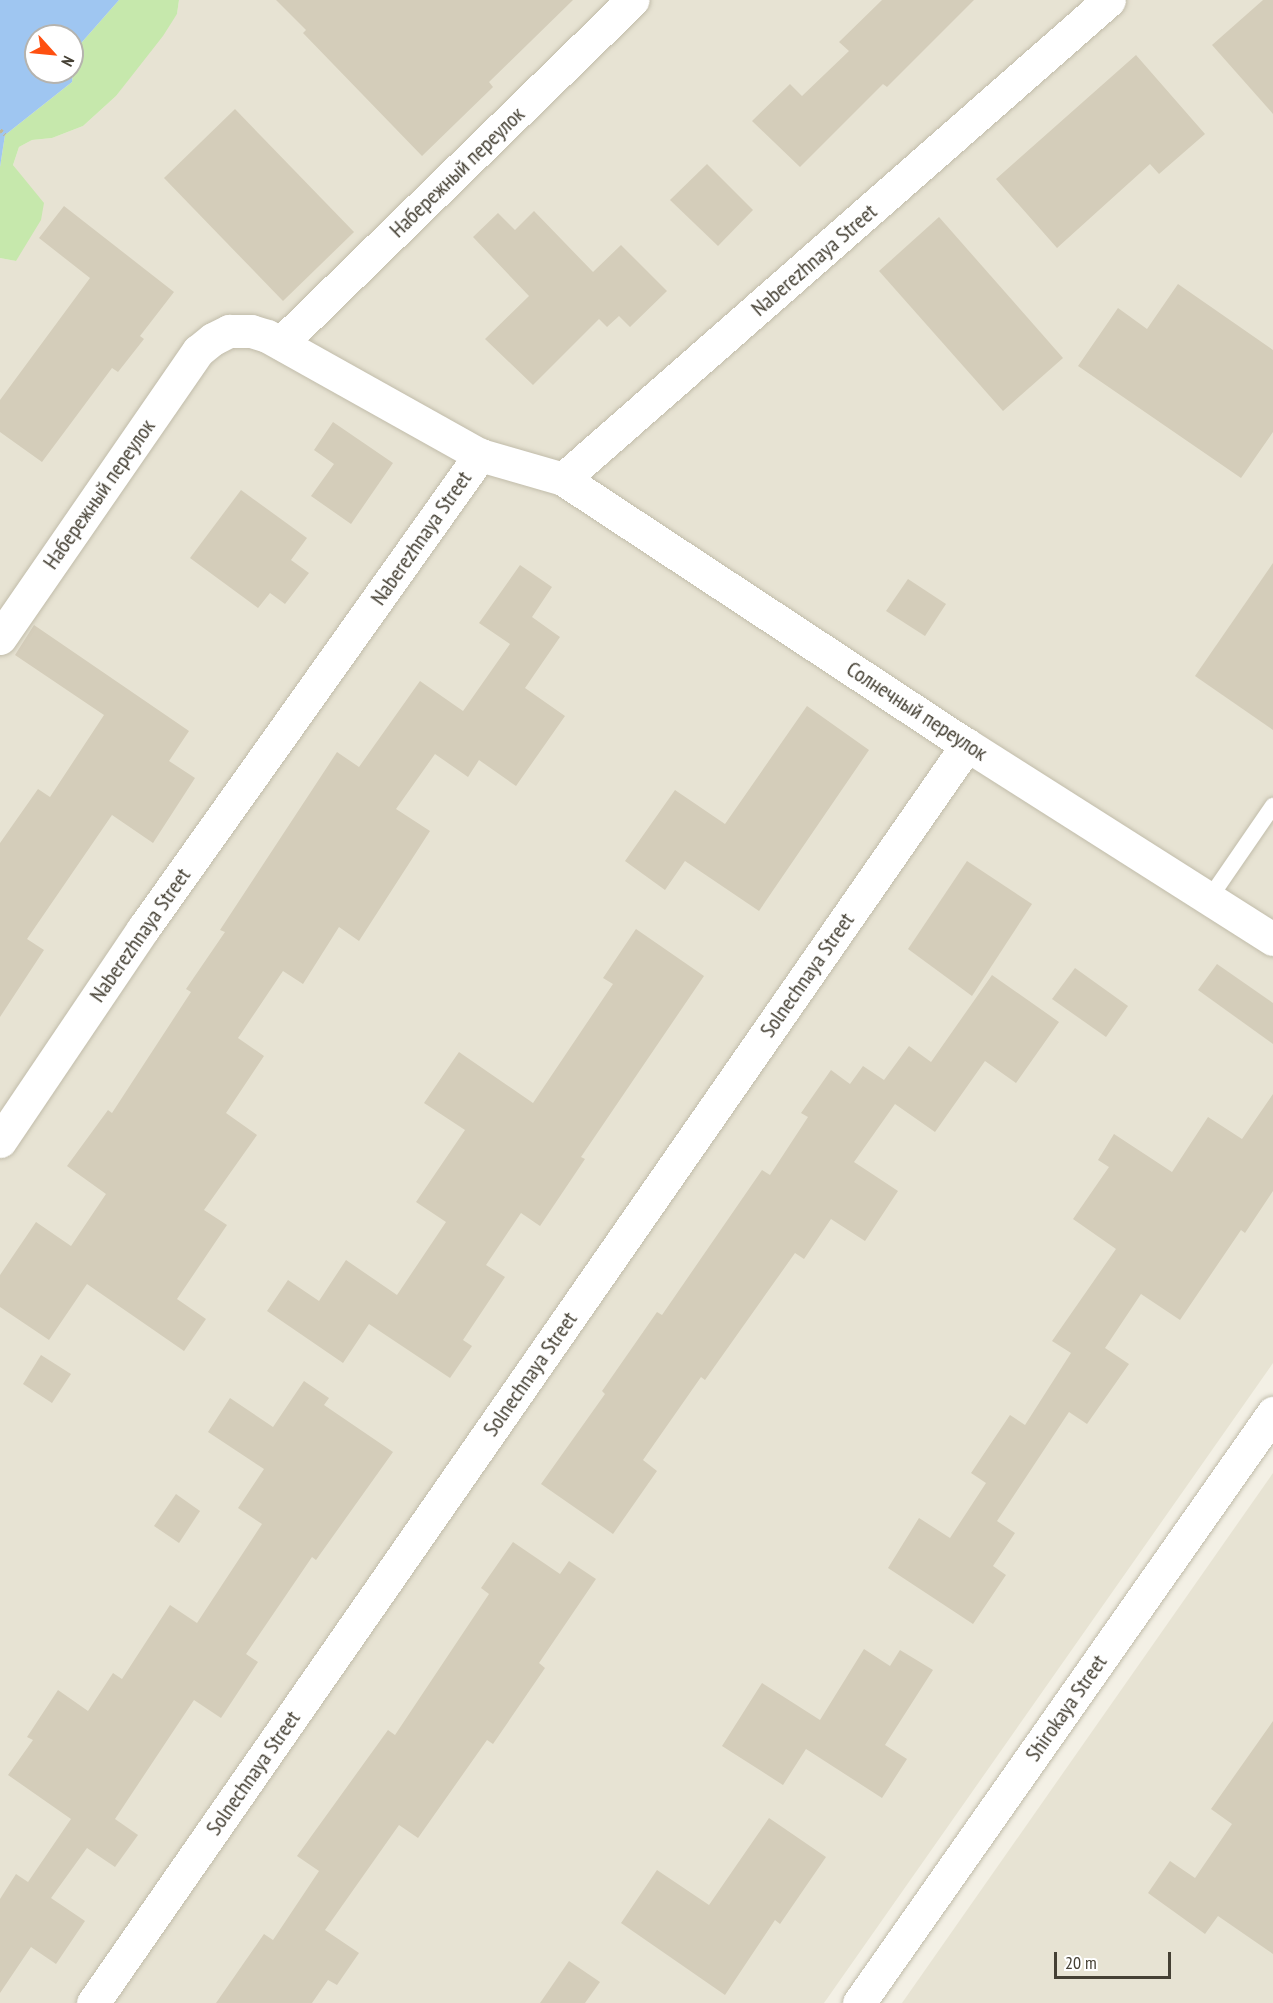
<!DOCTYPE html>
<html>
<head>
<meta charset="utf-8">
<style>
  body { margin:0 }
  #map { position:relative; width:1273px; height:2003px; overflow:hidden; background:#f3f0e5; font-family:"PT Sans Narrow",sans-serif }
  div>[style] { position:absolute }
  .residential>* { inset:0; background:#e7e3d3 }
  .green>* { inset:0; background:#c6e8ac }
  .water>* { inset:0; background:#9fc6f1 }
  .building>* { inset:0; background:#d4cdba }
  .path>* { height:4px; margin-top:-2px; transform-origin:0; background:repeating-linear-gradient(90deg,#c0b798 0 3px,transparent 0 6px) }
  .roads { filter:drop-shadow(0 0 2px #c1bcaa) drop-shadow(0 0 2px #c1bcaa) }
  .service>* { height:16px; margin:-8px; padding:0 8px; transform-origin:8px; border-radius:8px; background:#fff }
  .minor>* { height:33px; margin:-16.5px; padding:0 16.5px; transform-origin:16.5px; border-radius:16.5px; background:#fff }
  .tertiary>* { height:33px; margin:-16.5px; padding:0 16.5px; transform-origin:16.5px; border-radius:16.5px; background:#fff }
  span { translate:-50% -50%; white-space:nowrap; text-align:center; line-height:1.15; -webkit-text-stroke:6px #fff; paint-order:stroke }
  .street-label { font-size:22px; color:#454034 }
  .north { position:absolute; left:24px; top:24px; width:60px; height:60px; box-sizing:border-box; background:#fff; border:2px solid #b5b3ae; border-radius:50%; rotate:117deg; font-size:16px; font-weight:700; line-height:24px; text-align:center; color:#454034 }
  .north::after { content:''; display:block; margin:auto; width:21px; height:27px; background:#fe5011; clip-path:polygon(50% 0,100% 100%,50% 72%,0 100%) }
  .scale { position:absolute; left:1054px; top:1952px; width:117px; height:27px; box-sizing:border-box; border:3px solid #454034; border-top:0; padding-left:8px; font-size:18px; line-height:21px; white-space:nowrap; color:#454034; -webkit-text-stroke:4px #fff; paint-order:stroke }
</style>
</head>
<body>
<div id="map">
  <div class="residential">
    <i style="clip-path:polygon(179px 0,1273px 0,1273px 1363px,824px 2003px,0 2003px,0 258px,16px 261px,25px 181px,13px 165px,19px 147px,32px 140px,52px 138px,83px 126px,116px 96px,177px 14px)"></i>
    <i style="clip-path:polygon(1273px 1473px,1273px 2003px,902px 2003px)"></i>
  </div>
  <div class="green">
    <i style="clip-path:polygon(119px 0,179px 0,177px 14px,163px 36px,116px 96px,83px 126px,52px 138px,32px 140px,19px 147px,13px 165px,44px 203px,41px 220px,16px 261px,0 258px,0 167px,5px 135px,72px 82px,75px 50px)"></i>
  </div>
  <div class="water">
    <i style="clip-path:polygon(evenodd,0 0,119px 0,75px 50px,72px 82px,5px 135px,0 167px,0 0,36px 36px,72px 36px,72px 72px,36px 72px,36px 36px)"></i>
  </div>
  <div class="building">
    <i style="clip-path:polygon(276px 0,573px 0,489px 82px,493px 87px,422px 156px,303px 33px,306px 30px)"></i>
    <i style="clip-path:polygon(882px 0,974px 0,887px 87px,883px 84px,800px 167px,752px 121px,790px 84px,802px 96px,849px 51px,839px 42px)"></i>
    <i style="clip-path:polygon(1263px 0,1273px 0,1273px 114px,1212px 45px)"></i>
    <i style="clip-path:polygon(1136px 55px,1205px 134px,1159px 174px,1150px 164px,1057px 248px,996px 179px)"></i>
    <i style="clip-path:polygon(235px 109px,354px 232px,283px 301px,164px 178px)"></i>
    <i style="clip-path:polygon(707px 164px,753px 210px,718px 246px,670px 200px)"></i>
    <i style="clip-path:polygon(64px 206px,174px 292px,140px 336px,144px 339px,118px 372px,112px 368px,42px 462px,0 432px,0 400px,90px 278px,39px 238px)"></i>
    <i style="clip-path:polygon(534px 211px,593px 272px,621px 245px,667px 291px,630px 327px,619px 316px,607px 327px,599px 319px,533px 385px,485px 339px,529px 296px,473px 237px,498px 213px,515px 230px)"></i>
    <i style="clip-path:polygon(939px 217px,1063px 358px,1003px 411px,879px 271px)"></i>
    <i style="clip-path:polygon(1178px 284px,1273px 350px,1273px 432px,1241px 478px,1078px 366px,1118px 308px,1147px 329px)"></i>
    <i style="clip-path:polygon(333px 422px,393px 463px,351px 524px,311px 496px,334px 464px,314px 450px)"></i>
    <i style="clip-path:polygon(241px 490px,307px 538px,291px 560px,309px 573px,285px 604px,270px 593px,258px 608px,190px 558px)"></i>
    <i style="clip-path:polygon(1273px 563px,1273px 730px,1195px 676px)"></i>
    <i style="clip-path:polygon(520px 565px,552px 587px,532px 617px,560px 637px,525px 688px,565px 716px,516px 786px,479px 760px,468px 777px,435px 754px,396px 809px,430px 831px,359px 941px,339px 927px,303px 984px,283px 971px,238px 1038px,264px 1056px,226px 1113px,257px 1135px,204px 1210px,227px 1225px,177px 1299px,206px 1319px,184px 1351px,87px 1284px,49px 1340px,0 1307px,0 1275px,36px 1222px,71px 1246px,106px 1194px,67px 1166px,108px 1110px,112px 1113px,191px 992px,186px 989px,225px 932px,220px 930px,337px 752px,359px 767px,420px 681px,463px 711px,510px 644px,479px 623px)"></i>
    <i style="clip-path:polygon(908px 579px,946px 604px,925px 636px,886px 611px)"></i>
    <i style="clip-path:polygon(34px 625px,189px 731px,169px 761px,195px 778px,153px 843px,112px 815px,27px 939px,44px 950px,0 1017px,0 843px,38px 789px,50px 797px,104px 715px,15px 655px)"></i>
    <i style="clip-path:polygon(807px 706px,869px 750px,759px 911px,685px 861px,665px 890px,625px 861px,675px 790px,725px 824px)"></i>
    <i style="clip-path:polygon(967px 861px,1032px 904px,972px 996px,908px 949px)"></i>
    <i style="clip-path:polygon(636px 929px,704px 976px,581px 1157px,585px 1159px,540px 1226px,521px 1213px,486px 1265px,505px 1277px,463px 1340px,472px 1346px,450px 1378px,369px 1324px,343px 1363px,267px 1311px,288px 1280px,319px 1301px,346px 1260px,397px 1295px,446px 1222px,416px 1202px,465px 1130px,424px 1103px,459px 1052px,533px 1103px,613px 984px,603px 978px)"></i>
    <i style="clip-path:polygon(1217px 964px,1273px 1003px,1273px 1044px,1198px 990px)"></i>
    <i style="clip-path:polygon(1075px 968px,1128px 1006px,1106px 1037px,1052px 999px)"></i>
    <i style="clip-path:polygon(992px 975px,1059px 1022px,1016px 1083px,985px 1061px,935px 1132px,895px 1104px,854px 1162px,898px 1191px,865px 1241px,831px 1219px,804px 1259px,795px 1253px,705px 1380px,701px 1377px,643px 1460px,657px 1471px,613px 1534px,541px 1484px,605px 1394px,602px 1391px,657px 1312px,662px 1315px,762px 1170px,770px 1175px,808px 1117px,801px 1113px,831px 1070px,850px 1084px,863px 1066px,884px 1080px,909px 1046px,931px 1062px)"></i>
    <i style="clip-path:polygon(1273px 1094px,1273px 1191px,1245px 1233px,1241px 1230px,1180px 1320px,1141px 1294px,1105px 1348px,1129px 1364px,1087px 1424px,1069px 1412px,997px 1521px,1015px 1533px,993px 1566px,1006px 1575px,973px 1624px,888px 1568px,919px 1518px,950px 1538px,986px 1483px,971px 1473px,1010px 1415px,1025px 1425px,1071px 1353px,1052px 1341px,1116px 1249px,1073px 1219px,1109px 1167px,1098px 1160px,1114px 1134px,1172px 1172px,1208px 1117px,1242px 1139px)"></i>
    <i style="clip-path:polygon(41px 1355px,71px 1374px,52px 1403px,23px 1384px)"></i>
    <i style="clip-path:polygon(304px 1381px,329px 1398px,324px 1405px,393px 1452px,316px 1560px,312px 1557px,246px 1654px,258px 1662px,221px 1718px,194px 1700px,115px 1819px,138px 1835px,115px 1867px,87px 1848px,51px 1898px,85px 1921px,56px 1964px,31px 1947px,0 1993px,0 1899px,16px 1874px,28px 1882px,71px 1819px,8px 1775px,33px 1740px,27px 1737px,58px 1690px,88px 1711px,113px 1673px,122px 1679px,170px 1605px,197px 1623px,262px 1524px,238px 1508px,264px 1469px,208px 1432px,230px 1398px,273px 1427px)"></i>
    <i style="clip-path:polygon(176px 1494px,200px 1511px,179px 1543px,154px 1526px)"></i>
    <i style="clip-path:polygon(513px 1542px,560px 1574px,569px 1561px,596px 1579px,539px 1663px,545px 1668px,493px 1744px,487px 1740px,418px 1838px,399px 1825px,325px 1930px,359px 1953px,337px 1985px,328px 1980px,312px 2003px,216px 2003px,264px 1934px,273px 1940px,319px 1871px,297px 1856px,388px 1730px,395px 1735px,489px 1594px,481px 1588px)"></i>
    <i style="clip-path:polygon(864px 1649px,890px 1666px,900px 1650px,933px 1670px,885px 1745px,907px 1759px,882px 1798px,806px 1749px,783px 1785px,722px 1746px,762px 1683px,820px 1720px)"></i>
    <i style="clip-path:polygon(1273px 1721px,1273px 1954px,1218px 1916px,1205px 1934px,1148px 1893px,1170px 1861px,1195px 1878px,1232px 1824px,1211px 1809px)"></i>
    <i style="clip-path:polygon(769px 1818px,826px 1857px,780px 1924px,775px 1920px,725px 1995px,621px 1923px,657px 1870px,709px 1905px)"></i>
    <i style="clip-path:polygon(569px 1961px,600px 1982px,585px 2003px,540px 2003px)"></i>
  </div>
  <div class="path">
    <i style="left:0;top:130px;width:7px;rotate:45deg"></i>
  </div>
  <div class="roads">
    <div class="service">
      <i style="left:1209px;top:899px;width:113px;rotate:-55.5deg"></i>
    </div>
    <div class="minor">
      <i style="left:281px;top:343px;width:491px;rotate:-44.3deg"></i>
      <i style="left:563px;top:479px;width:484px;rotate:33.4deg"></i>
      <i style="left:967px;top:745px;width:362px;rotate:32.4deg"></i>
      <i style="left:0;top:638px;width:349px;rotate:-55.4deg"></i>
      <i style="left:198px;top:351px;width:19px;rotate:-39deg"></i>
      <i style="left:213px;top:339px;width:18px;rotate:-27deg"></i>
      <i style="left:229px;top:331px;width:22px"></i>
      <i style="left:251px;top:331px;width:17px;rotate:17deg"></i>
      <i style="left:267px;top:336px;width:244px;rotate:29.2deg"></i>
      <i style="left:0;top:1141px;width:256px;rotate:-56deg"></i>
      <i style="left:143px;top:929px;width:582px;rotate:-54.59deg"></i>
      <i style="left:480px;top:455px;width:86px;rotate:16.1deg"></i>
      <i style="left:563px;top:479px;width:726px;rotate:-41.26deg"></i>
      <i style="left:93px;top:2003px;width:1532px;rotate:-55.21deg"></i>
    </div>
    <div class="tertiary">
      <i style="left:859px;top:2003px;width:721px;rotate:-54.94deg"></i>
    </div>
  </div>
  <div class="street-label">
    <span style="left:457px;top:172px;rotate:-44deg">Набережный переулок</span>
    <span style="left:814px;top:260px;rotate:-41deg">Naberezhnaya Street</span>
    <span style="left:99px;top:494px;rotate:-55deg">Набережный переулок</span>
    <span style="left:421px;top:538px;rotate:-55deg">Naberezhnaya Street</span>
    <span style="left:917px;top:711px;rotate:33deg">Солнечный переулок</span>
    <span style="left:140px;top:935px;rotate:-55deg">Naberezhnaya Street</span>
    <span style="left:807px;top:975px;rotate:-55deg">Solnechnaya Street</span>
    <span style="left:530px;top:1374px;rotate:-55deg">Solnechnaya Street</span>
    <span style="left:1066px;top:1708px;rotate:-55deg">Shirokaya Street</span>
    <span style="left:253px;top:1773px;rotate:-55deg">Solnechnaya Street</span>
  </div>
  <div class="north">N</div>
  <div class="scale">20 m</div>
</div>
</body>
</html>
